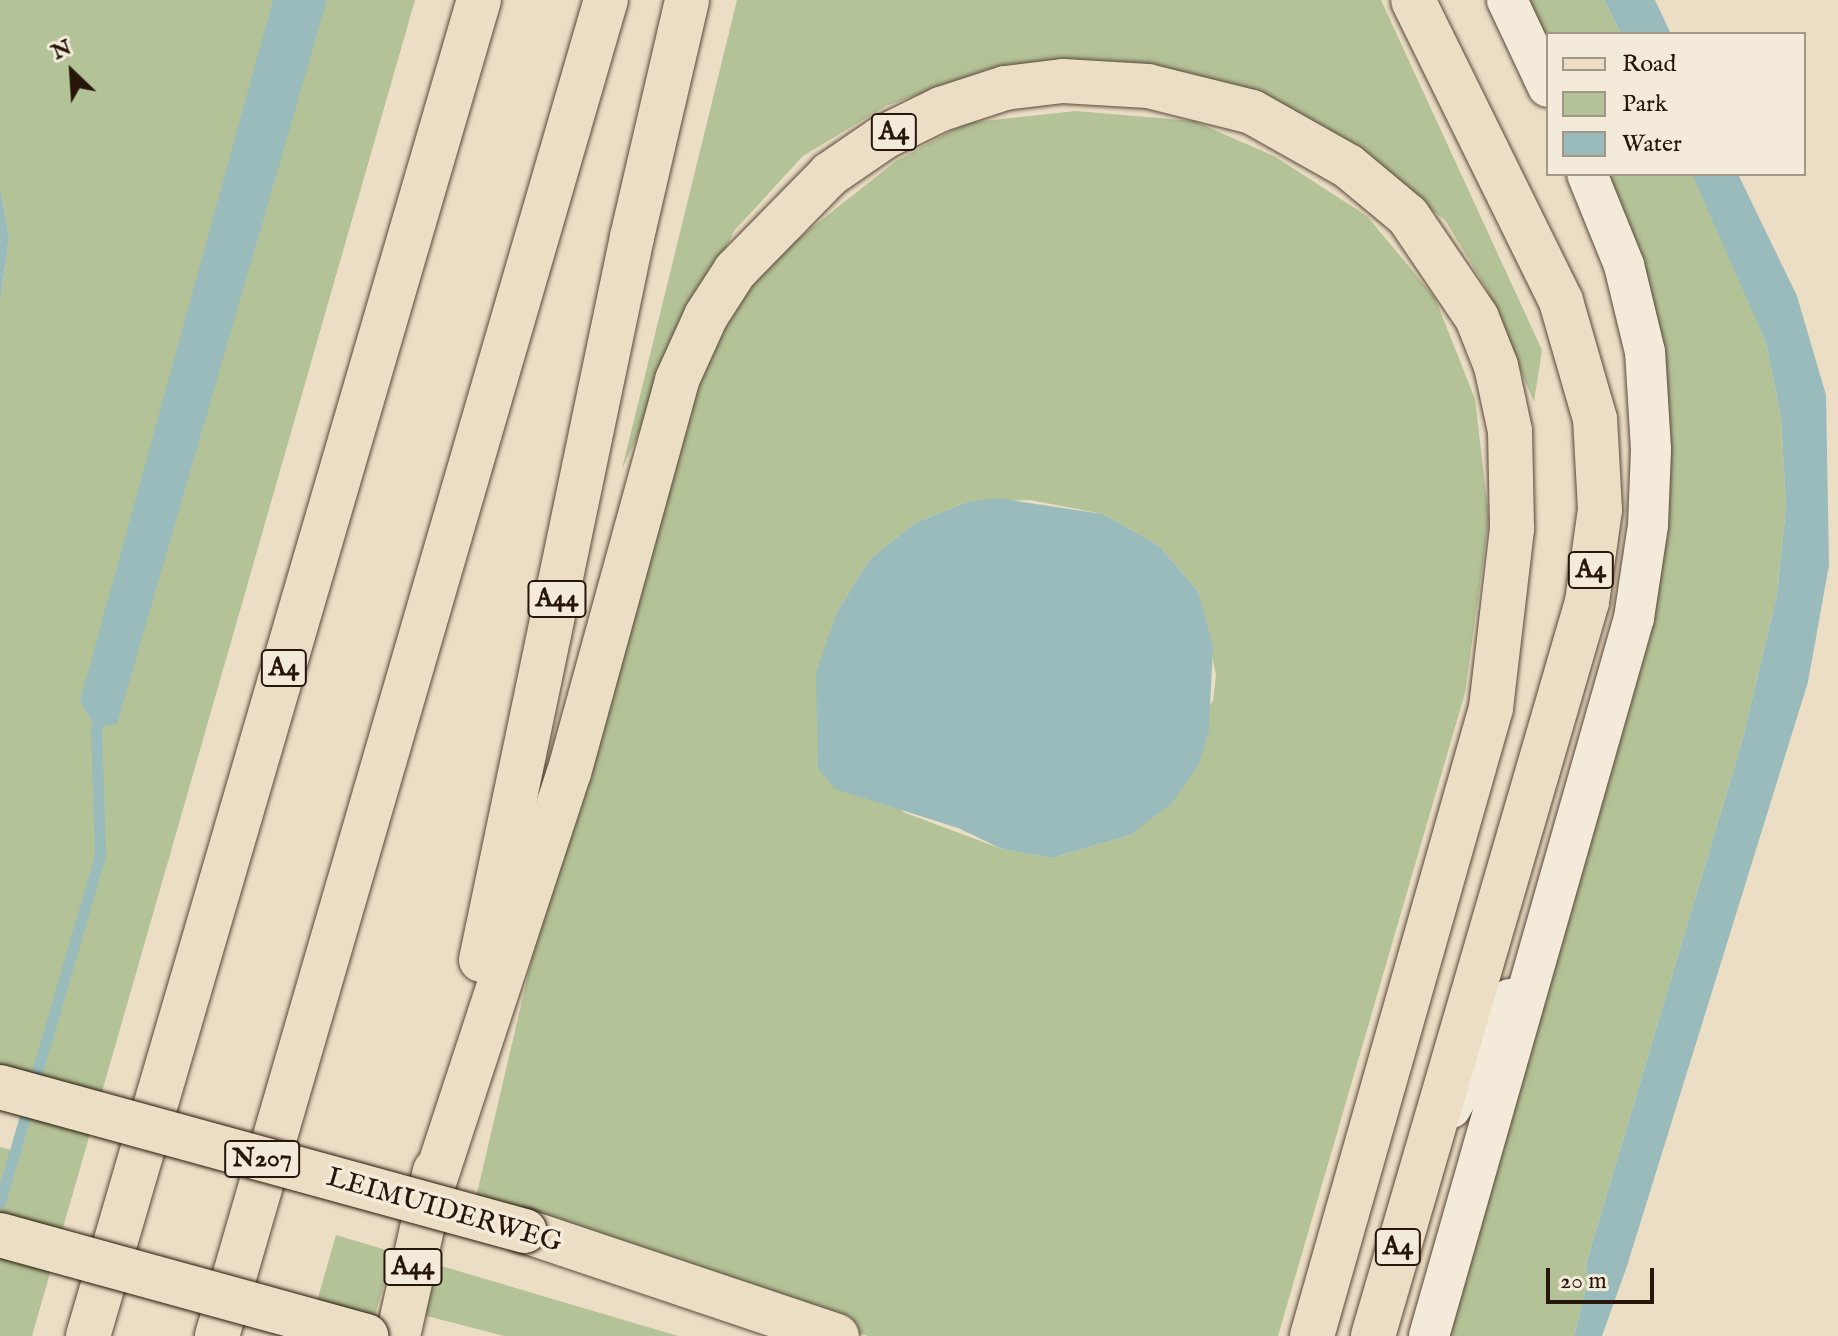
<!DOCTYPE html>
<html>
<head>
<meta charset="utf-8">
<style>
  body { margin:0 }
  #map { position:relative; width:1838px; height:1336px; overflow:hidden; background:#ecdec5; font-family:"IM FELL English",serif }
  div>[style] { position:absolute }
  .green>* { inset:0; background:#b4c297 }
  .water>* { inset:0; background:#9abbbb }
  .stream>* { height:11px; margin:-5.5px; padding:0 5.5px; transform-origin:5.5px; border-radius:5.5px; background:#9abbbb }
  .roads { filter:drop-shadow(0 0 2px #58493a) drop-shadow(0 0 2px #58493a) }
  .minor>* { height:40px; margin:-20px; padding:0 20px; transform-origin:20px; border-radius:20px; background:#f3ead9 }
  .major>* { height:44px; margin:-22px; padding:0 22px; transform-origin:22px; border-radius:22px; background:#ecdec5 }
  .highway>* { height:44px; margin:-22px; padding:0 22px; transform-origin:22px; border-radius:22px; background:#ecdec5 }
  .bridges { filter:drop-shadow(0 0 2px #27170b) drop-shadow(0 0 2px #27170b) }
  .major-bridge>* { height:44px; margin:-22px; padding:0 22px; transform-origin:22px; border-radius:22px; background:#ecdec5 }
  span { translate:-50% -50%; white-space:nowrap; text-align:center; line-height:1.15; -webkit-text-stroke:7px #f3ead9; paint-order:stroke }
  .shield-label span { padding:2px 6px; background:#f3ead9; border:2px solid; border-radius:6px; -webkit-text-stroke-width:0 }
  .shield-label { font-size:26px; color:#27170b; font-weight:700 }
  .street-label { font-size:28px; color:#27170b }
  .legend { position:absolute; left:1546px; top:32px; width:260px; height:144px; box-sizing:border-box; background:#f3ead9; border:2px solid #a19687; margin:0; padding:10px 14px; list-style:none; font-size:24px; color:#27170b }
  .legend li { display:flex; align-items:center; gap:16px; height:40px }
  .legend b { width:40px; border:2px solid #a19687 }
  .north { position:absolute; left:32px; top:32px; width:80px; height:80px; -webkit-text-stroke:6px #f3ead9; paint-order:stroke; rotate:335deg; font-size:22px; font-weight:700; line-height:32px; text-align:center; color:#27170b }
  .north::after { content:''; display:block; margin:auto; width:28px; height:36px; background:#27170b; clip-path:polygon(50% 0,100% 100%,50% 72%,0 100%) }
  .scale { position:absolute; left:1546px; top:1268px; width:108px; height:36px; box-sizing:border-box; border:4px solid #27170b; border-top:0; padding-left:10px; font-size:24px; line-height:28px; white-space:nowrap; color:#27170b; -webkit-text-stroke:6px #f3ead9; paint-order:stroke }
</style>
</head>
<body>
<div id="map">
  <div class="green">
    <i style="clip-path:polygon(0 0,415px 0,32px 1336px,0 1336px,0 1147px,12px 1150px,31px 1092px,0 1083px,0 303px,9px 237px,0 188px)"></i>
    <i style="clip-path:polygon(737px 0,1381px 0,1542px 350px,1534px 402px,1486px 288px,1445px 220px,1339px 139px,1096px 61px,987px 70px,886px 106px,803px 156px,734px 231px,622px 469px)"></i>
    <i style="clip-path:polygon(1509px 0,1604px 0,1621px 34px,1548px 34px,1548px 83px)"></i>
    <i style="clip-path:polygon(evenodd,1076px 111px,1194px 121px,1274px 156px,1367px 216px,1435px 298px,1475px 399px,1489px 519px,1465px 693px,1278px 1336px,868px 1336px,471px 1219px,564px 821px,654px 499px,709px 354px,757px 271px,896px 161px,966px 123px,1076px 111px,1030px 500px,1103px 514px,1158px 545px,1198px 591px,1216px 675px,1213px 701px,1130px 835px,1052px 858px,1002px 849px,903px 812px,837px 612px,870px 559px,915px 523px,967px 502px,1030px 500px)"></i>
    <i style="clip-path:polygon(1585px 174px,1692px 174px,1703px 195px,1766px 343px,1781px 417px,1786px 507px,1777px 594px,1743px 738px,1586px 1264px,1588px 1281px,1574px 1336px,1441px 1336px,1659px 496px)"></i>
    <i style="clip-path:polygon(336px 1235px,393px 1252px,369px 1336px,307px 1336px)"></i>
    <i style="clip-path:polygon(438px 1265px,678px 1336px,504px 1336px,423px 1315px)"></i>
  </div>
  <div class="water">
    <i style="clip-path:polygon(273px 0,327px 0,117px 724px,96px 728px,80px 701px)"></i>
    <i style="clip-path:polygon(1604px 0,1655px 0,1671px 34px,1621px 34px)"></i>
    <i style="clip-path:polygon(1692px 174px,1738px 174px,1797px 296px,1826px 395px,1829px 565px,1808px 682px,1627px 1266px,1602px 1336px,1574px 1336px,1588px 1281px,1586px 1264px,1743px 738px,1777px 594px,1786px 507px,1781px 417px,1766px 343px)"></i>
    <i style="clip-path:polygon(0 188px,9px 237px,0 303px)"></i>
    <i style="clip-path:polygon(996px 498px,1103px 514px,1158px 545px,1198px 591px,1213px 646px,1209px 730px,1199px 764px,1172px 803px,1130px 835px,1052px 858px,1002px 849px,958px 828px,835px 789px,818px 768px,816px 673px,837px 612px,870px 559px,915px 523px,967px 502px)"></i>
  </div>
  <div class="stream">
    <i style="left:33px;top:1086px;width:241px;rotate:-73.8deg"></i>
    <i style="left:100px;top:855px;width:127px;rotate:-91.8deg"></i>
    <i style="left:0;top:1202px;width:103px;rotate:-73.7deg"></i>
  </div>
  <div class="roads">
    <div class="minor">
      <i style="left:1507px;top:0;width:96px;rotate:64.8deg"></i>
      <i style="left:1451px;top:1108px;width:124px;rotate:-61.6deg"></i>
      <i style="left:1429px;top:1336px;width:747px;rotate:-74.07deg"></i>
      <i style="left:1634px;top:618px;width:94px;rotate:-81.4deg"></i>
      <i style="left:1648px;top:525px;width:76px;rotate:-87.7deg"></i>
      <i style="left:1651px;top:449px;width:97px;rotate:-93.5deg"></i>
      <i style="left:1645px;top:352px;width:89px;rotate:-103.6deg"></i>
      <i style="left:1624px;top:265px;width:98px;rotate:-112.1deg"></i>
    </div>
    <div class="major">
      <i style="left:525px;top:1231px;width:329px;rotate:18.6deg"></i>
    </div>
    <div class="highway">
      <i style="left:481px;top:960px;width:739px;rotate:-78.2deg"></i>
      <i style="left:632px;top:237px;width:243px;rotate:-76.9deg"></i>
      <i style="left:429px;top:1198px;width:447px;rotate:-71.8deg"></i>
      <i style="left:569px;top:773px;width:408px;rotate:-74.6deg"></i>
      <i style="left:677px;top:380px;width:70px;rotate:-65.6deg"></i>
      <i style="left:706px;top:316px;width:54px;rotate:-57.2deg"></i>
      <i style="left:735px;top:271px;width:136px;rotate:-45.6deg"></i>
      <i style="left:830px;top:174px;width:65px;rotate:-34.4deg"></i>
      <i style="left:884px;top:137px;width:64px;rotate:-26.2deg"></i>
      <i style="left:941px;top:109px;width:67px;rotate:-18.2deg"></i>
      <i style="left:1005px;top:88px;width:58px;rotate:-6.9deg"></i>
      <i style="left:1063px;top:81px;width:85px;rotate:3.4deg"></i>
      <i style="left:1148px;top:86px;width:107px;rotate:14deg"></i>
      <i style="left:1252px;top:112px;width:110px;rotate:29.4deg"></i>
      <i style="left:1348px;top:166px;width:78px;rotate:39.8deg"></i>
      <i style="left:1408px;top:216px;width:123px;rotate:55.9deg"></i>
      <i style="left:1477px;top:318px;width:52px;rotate:68.4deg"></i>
      <i style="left:1496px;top:366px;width:66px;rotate:77.8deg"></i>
      <i style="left:1510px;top:431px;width:98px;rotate:88.8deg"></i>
      <i style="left:1512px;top:529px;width:180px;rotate:96.7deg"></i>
      <i style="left:1491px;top:708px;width:653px;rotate:105.91deg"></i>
      <i style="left:88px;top:1336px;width:1392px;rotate:-73.69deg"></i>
      <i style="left:217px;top:1336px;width:1391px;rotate:-73.77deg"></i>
      <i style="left:398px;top:1336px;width:169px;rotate:-77.4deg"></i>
      <i style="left:1373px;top:1336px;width:765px;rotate:-73.75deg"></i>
      <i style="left:1587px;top:602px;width:93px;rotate:-82deg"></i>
      <i style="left:1600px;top:510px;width:91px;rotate:-93.1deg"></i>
      <i style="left:1595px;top:419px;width:123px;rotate:-106.1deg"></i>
      <i style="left:1561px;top:301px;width:335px;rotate:-116.2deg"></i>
    </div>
  </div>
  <div class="bridges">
    <div class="major-bridge">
      <i style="left:0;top:1087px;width:544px;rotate:15.34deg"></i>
      <i style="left:0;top:1235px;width:380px;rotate:15.4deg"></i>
    </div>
  </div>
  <div class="shield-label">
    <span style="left:894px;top:132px">A4</span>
    <span style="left:1591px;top:570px">A4</span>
    <span style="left:557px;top:599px">A44</span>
    <span style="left:284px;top:668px">A4</span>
    <span style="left:262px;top:1159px">N207</span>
    <span style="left:1398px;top:1247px">A4</span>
    <span style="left:413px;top:1267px">A44</span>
  </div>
  <div class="street-label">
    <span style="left:444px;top:1211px;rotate:16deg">LEIMUIDERWEG</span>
  </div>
  <ul class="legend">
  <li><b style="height:10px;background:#ecdec5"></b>Road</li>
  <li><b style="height:22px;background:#b4c297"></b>Park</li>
  <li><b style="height:22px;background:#9abbbb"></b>Water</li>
  </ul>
  <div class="north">N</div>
  <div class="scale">20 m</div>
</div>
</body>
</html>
